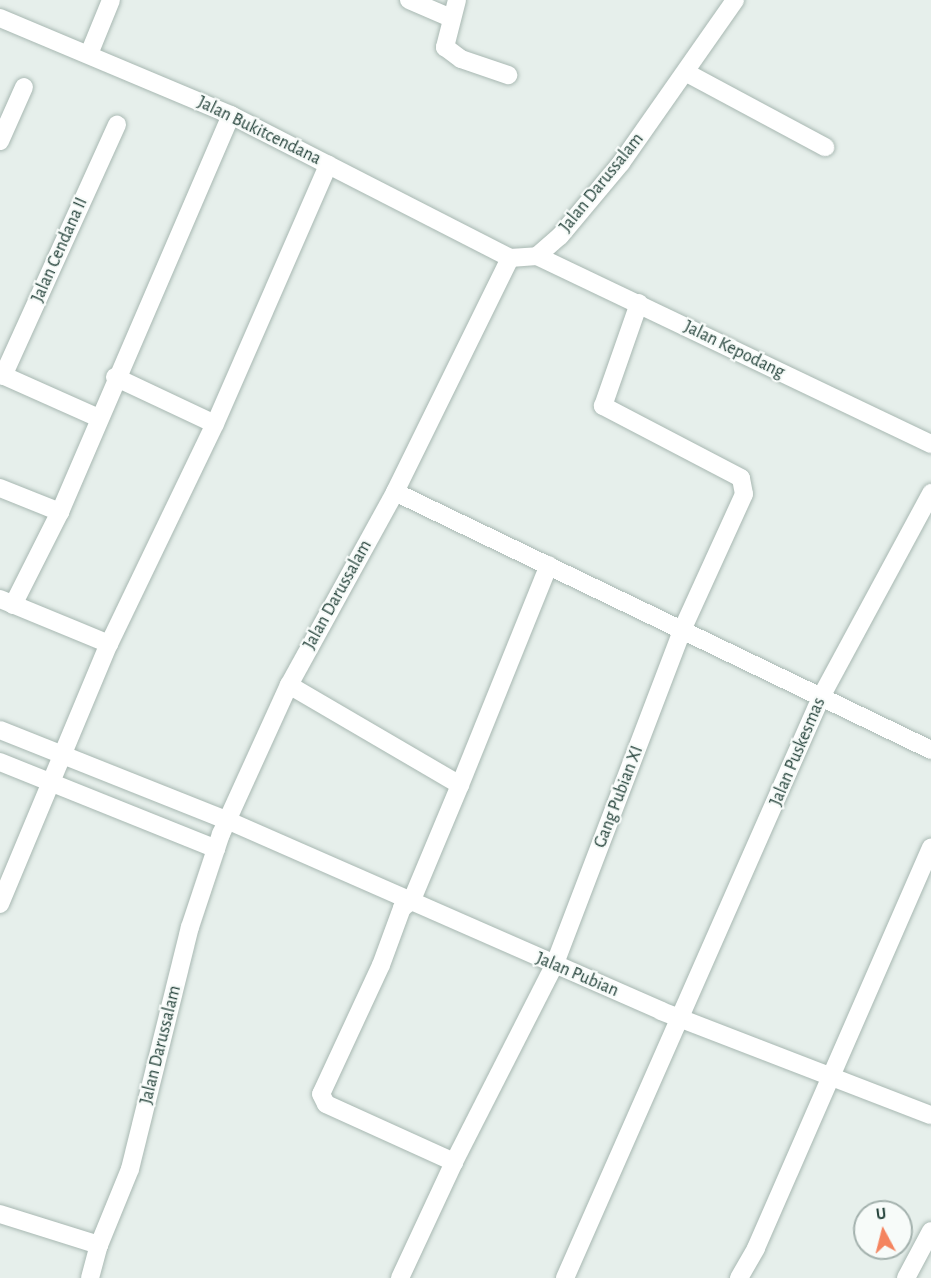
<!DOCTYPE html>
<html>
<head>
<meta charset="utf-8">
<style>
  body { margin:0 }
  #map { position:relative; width:931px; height:1278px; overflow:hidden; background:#e6efeb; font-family:"Alegreya Sans",sans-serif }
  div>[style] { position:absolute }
  .roads { filter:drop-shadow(0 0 2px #a8b8b2) drop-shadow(0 0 2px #a8b8b2) }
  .street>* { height:18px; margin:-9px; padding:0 9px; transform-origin:9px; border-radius:9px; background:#fff }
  span { translate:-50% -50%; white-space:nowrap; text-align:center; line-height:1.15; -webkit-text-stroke:4.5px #f7fbf9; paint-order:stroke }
  .street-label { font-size:18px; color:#24423a }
  .north { position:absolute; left:853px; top:1200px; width:60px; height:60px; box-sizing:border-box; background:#f7fbf9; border:2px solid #a3b1ad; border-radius:50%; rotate:353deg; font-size:16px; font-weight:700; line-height:24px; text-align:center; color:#24423a }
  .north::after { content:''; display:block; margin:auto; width:21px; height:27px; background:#f4845f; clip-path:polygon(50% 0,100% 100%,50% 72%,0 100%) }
</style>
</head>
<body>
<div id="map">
  <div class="roads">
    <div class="street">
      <i style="left:409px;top:0;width:46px;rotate:23.2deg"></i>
      <i style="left:457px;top:0;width:49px;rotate:104.3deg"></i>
      <i style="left:445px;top:47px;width:20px;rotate:37deg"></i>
      <i style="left:461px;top:59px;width:50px;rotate:18.8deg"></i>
      <i style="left:0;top:18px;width:251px;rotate:22.8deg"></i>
      <i style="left:231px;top:115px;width:314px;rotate:27.1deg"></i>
      <i style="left:89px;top:54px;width:58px;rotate:-67.8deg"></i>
      <i style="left:687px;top:73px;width:157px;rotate:28.2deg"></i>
      <i style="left:0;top:141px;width:59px;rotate:-66deg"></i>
      <i style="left:537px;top:256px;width:437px;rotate:25.5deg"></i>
      <i style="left:0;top:374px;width:108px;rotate:24deg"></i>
      <i style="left:3px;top:376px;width:276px;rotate:-65.6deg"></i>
      <i style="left:115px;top:377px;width:110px;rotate:25.2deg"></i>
      <i style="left:0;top:488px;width:65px;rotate:21.8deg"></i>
      <i style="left:395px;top:492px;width:595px;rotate:25.7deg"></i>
      <i style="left:0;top:599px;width:118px;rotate:22.4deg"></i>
      <i style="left:13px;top:605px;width:104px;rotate:-63.2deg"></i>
      <i style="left:60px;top:512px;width:432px;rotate:-66.7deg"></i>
      <i style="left:289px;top:685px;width:198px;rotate:30.3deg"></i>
      <i style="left:460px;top:785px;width:125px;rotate:112.7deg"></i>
      <i style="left:412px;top:900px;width:13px;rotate:141deg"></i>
      <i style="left:402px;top:908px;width:61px;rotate:110.2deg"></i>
      <i style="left:381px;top:965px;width:142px;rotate:114.9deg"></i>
      <i style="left:321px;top:1094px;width:11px;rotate:63deg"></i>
      <i style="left:326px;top:1104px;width:141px;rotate:24.4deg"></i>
      <i style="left:0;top:730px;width:246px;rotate:21.7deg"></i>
      <i style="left:229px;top:821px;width:472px;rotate:23.7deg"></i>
      <i style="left:661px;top:1011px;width:289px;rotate:21.1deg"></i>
      <i style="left:0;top:762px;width:233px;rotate:21.9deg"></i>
      <i style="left:460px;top:785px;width:237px;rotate:-68deg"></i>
      <i style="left:0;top:904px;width:282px;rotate:-67.3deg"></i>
      <i style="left:109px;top:644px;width:244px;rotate:-64.3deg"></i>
      <i style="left:215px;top:424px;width:283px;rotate:-66.4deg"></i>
      <i style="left:0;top:1214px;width:104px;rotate:17.4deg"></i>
      <i style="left:90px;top:1278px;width:34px;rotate:-75deg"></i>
      <i style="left:99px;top:1245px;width:82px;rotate:-67.8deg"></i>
      <i style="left:130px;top:1169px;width:249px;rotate:-76.1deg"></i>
      <i style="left:190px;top:927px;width:98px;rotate:-71.6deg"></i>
      <i style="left:221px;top:834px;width:164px;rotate:-65.5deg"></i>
      <i style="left:289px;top:685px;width:220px;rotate:-61.2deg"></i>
      <i style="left:395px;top:492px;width:261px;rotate:-63.8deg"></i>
      <i style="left:510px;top:258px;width:27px;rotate:-4deg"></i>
      <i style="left:537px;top:256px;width:30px;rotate:-41deg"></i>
      <i style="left:560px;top:236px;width:95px;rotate:-50.1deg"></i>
      <i style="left:621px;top:163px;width:199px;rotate:-55deg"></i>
      <i style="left:400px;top:1278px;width:128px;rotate:-65deg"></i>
      <i style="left:454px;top:1162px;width:220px;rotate:-63deg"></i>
      <i style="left:554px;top:966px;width:362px;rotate:-69.1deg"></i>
      <i style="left:683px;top:628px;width:147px;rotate:-65.5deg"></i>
      <i style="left:744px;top:494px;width:16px;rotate:-101deg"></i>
      <i style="left:741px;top:478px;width:156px;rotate:-152.4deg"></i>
      <i style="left:603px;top:406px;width:109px;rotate:-70.7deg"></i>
      <i style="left:565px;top:1278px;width:637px;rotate:-66.21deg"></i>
      <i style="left:822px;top:695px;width:230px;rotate:-61.6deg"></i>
      <i style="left:739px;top:1278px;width:34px;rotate:-60deg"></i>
      <i style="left:756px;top:1248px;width:437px;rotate:-66.4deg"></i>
      <i style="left:906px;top:1278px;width:53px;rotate:-62deg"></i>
    </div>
  </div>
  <div class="street-label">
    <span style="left:259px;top:131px;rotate:26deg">Jalan Bukitcendana</span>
    <span style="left:602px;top:183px;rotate:-51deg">Jalan Darussalam</span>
    <span style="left:60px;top:250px;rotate:-66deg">Jalan Cendana II</span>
    <span style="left:734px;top:350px;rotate:26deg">Jalan Kepodang</span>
    <span style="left:338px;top:595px;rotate:-61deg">Jalan Darussalam</span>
    <span style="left:798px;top:752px;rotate:-67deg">Jalan Puskesmas</span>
    <span style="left:619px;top:797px;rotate:-69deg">Gang Pubian XI</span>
    <span style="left:577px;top:975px;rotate:23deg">Jalan Pubian</span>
    <span style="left:161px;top:1045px;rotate:-76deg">Jalan Darussalam</span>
  </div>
  <div class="north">U</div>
</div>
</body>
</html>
